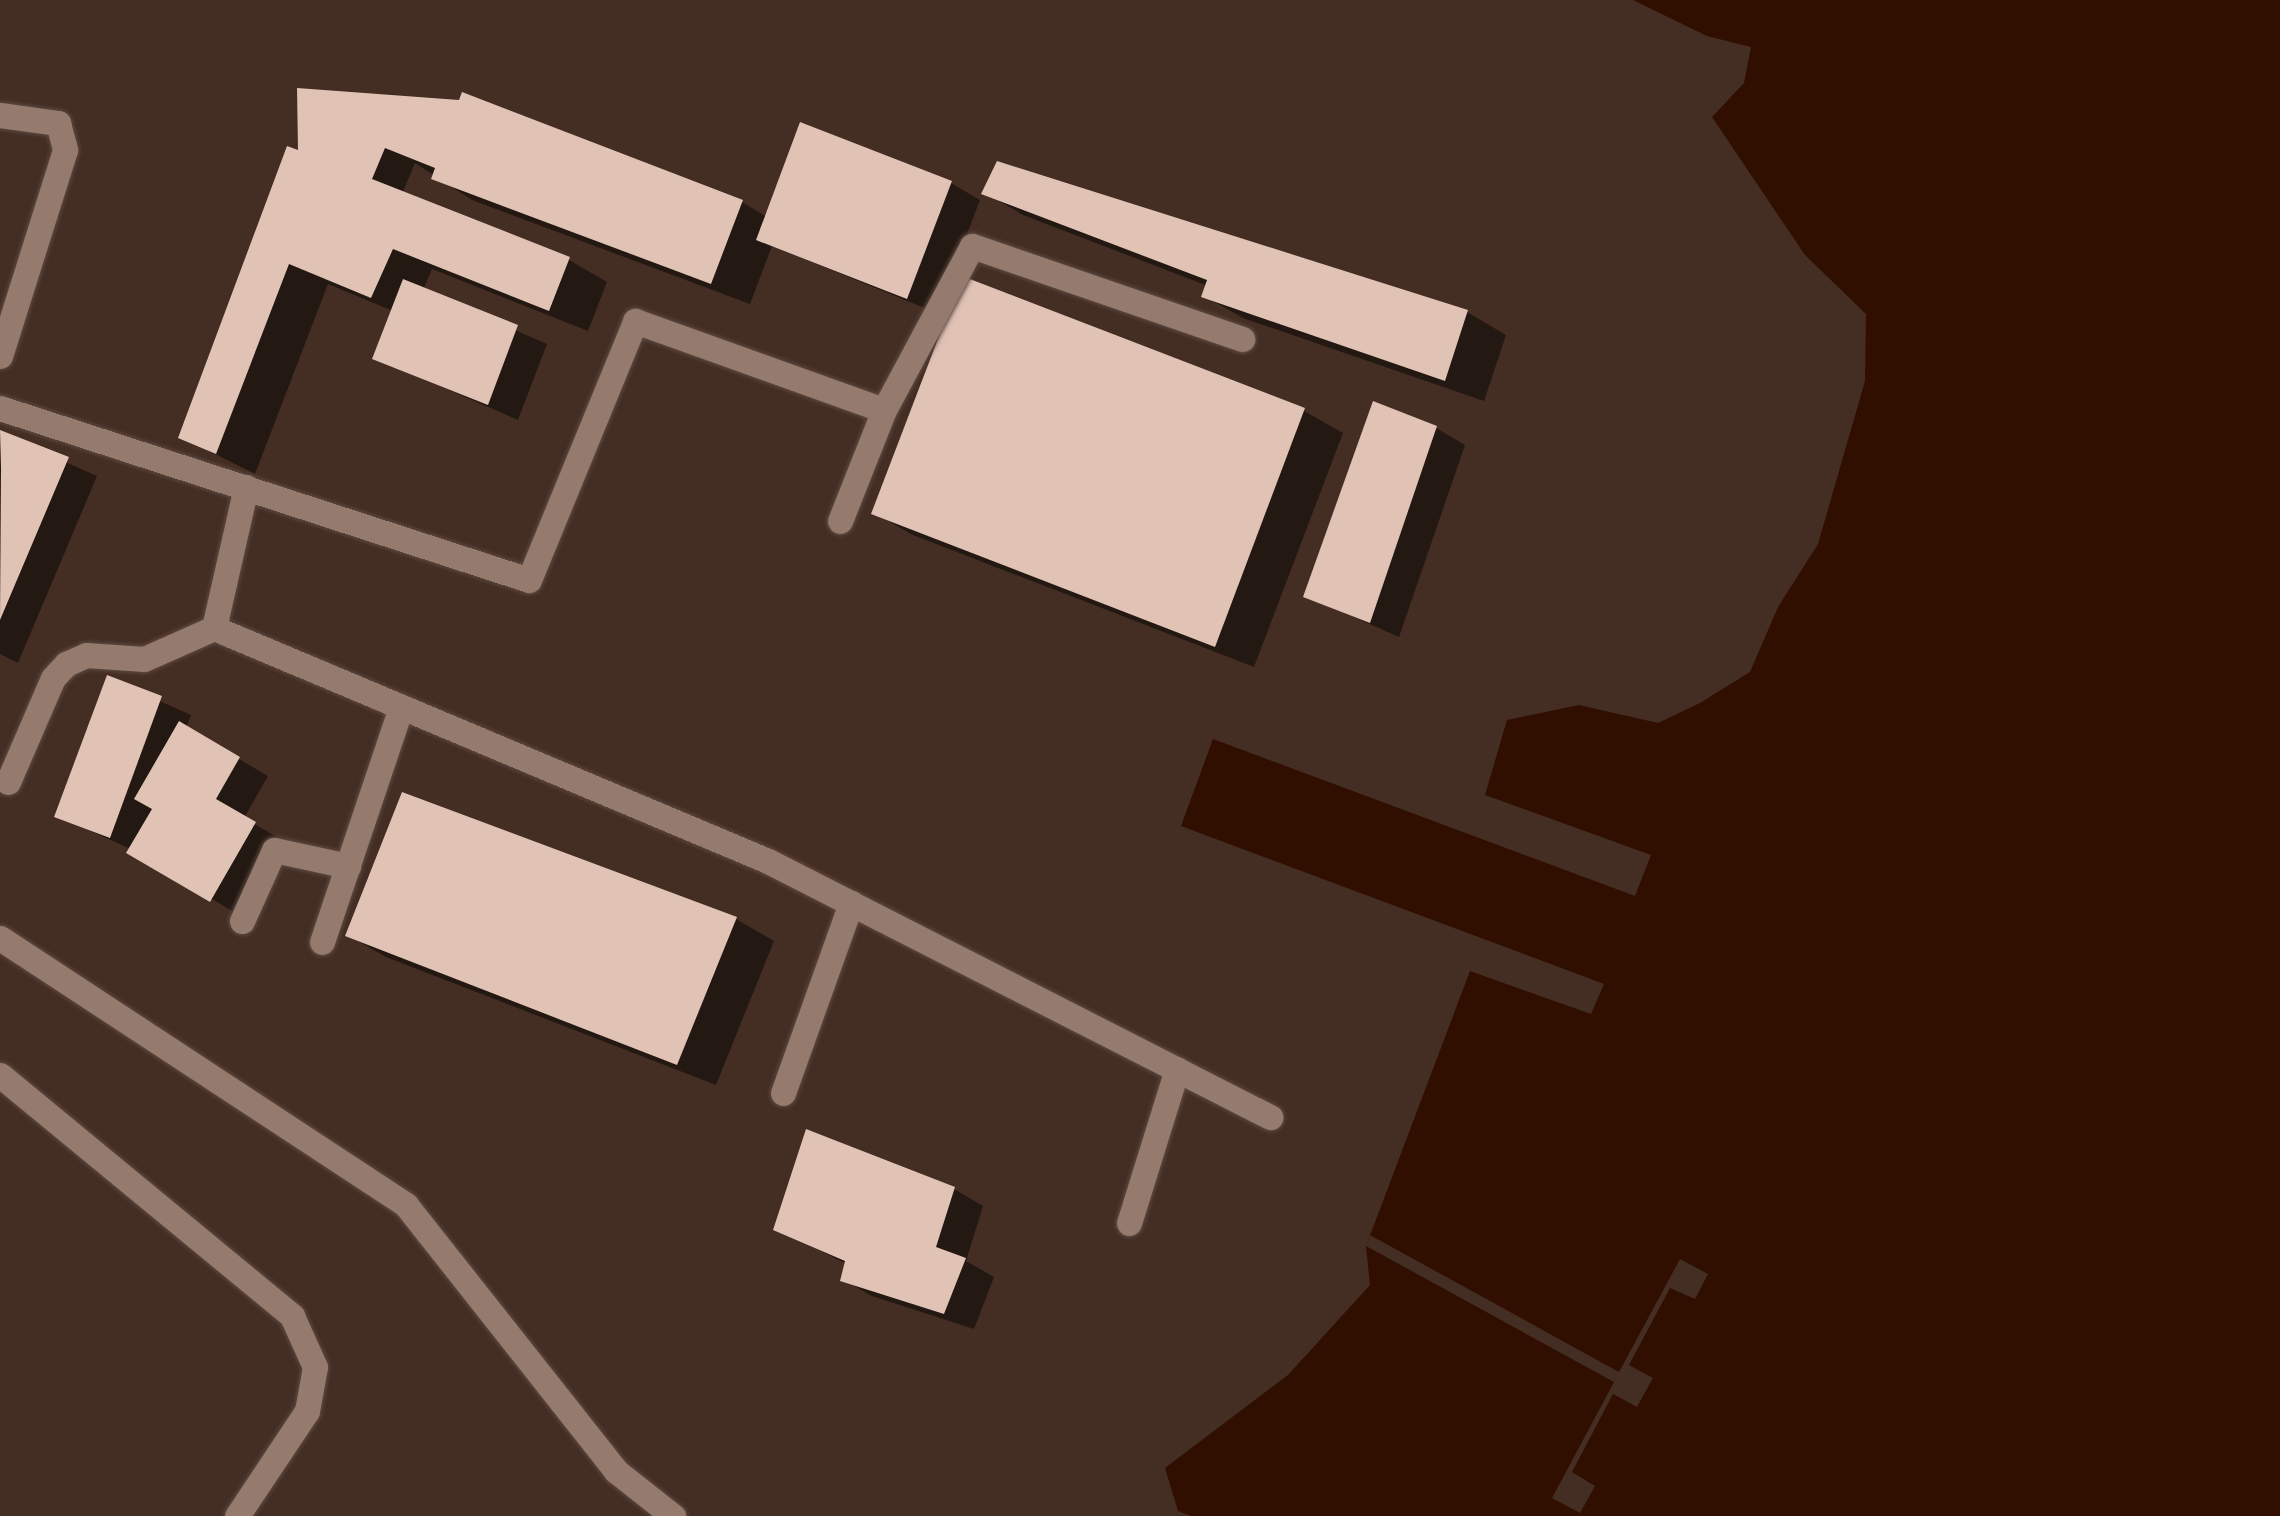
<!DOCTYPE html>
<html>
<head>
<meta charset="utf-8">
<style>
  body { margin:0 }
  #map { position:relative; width:2280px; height:1516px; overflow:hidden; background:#442d23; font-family:"Varela Round",sans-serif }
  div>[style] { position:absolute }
  .water>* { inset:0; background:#300e00 }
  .pier>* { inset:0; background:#442d23 }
  .shadow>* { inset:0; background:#0007 }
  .building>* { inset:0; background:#e1c3b6 }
  .roads { filter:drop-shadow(0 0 2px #5c4a41) drop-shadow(0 0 2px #5c4a41) }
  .minor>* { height:25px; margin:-12.5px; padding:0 12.5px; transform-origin:12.5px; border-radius:12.5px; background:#957a6e }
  span { translate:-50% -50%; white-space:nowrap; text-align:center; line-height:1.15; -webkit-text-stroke:10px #392319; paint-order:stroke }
</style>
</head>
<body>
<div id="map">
  <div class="water">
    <i style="clip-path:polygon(1633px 0,2280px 0,2280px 1516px,1191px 1516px,1178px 1511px,1165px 1468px,1288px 1375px,1370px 1285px,1366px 1246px,1470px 971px,1591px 1014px,1604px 984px,1181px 826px,1213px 739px,1635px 896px,1651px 855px,1485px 795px,1507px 720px,1579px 705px,1658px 723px,1700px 703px,1750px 672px,1778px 607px,1818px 544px,1865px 381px,1866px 314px,1805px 255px,1712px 117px,1744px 83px,1751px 47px,1707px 36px)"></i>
  </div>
  <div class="pier">
    <i style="clip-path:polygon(1370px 1235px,1619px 1372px,1680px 1259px,1708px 1274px,1695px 1299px,1670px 1288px,1629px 1365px,1653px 1378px,1637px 1407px,1613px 1394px,1572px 1472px,1595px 1486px,1580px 1513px,1552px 1498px,1614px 1382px,1366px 1246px)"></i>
  </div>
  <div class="shadow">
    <i style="clip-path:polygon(300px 91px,742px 202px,767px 217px,951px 183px,980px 200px,937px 313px,772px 246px,750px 304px,472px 200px,415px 163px,402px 194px,569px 260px,607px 282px,588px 331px,432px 269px,423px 290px,547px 344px,518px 420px,375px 358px,393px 311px,328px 284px,255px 474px,181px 437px,310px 158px)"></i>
    <i style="clip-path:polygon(998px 164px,1467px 312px,1506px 335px,1484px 401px,1243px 318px,1204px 296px,1208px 286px,1023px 215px,985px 193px)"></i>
    <i style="clip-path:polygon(963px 279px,1304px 411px,1343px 433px,1254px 667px,913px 535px,874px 513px)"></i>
    <i style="clip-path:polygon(1436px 428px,1465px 445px,1399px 637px,1306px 596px)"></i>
    <i style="clip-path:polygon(0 433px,97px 476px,18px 663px,0 654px)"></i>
    <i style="clip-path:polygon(108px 678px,191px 715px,186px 728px,268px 776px,244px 818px,284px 841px,240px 916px,131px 849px,57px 816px)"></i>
    <i style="clip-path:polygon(736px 919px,774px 941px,716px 1085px,386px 957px,348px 935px)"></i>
    <i style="clip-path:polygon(954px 1189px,983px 1206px,966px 1261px,994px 1277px,974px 1329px,872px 1296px,842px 1279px,847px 1264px,776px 1229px)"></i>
  </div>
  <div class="building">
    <i style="clip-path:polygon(297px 88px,459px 100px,462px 92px,743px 200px,711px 284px,431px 179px,435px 168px,385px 148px,372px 179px,570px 257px,549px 311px,393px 249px,371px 298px,289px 264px,216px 454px,178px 438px,287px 146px,298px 150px)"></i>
    <i style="clip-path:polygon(800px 122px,952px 181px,907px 299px,756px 240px)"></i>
    <i style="clip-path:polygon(997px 161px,1468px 310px,1445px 381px,1201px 297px,1207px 280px,981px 194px)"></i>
    <i style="clip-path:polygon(962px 276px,1305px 408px,1215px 647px,871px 514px)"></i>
    <i style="clip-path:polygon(403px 279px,518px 325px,488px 405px,372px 359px)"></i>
    <i style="clip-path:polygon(1373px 401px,1437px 426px,1370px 623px,1303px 597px)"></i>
    <i style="clip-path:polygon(0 430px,69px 457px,0 620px,1px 468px)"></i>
    <i style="clip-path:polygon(107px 675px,162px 696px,110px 838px,54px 817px)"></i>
    <i style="clip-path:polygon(179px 721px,240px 757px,216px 799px,256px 822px,210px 902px,126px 853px,152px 809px,134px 799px)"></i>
    <i style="clip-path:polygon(402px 792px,737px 917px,677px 1065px,345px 936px)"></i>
    <i style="clip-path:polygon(806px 1129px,955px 1187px,936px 1247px,966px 1258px,944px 1314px,840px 1281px,845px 1261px,773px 1230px)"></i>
  </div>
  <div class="roads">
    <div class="minor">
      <i style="left:0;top:115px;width:59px;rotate:7.9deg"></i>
      <i style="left:58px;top:123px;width:28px;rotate:75deg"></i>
      <i style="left:65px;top:150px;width:216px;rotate:107.5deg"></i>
      <i style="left:0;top:408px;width:556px;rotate:18.01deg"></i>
      <i style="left:529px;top:580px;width:280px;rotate:-67.7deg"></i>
      <i style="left:635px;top:321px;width:264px;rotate:19.7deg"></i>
      <i style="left:246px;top:487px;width:145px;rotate:102.8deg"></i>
      <i style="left:214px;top:628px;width:601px;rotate:22.81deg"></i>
      <i style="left:768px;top:861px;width:564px;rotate:27.02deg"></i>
      <i style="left:840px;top:521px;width:119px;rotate:-68.4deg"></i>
      <i style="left:884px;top:410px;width:186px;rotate:-61.8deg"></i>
      <i style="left:972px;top:246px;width:286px;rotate:19deg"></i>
      <i style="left:8px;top:782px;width:113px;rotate:-66.6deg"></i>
      <i style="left:53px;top:678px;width:19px;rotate:-47deg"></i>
      <i style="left:66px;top:664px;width:22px;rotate:-24deg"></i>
      <i style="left:86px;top:655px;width:58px;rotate:3.9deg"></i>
      <i style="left:144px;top:659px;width:77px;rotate:-23.9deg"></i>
      <i style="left:242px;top:921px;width:78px;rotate:-65.7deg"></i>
      <i style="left:274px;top:850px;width:76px;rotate:12.2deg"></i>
      <i style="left:0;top:938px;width:486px;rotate:33.3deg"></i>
      <i style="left:406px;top:1205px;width:339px;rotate:51.7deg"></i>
      <i style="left:616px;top:1471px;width:73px;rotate:38.3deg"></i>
      <i style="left:322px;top:942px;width:248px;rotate:-71.4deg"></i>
      <i style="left:0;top:1075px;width:379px;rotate:39.5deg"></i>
      <i style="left:292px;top:1316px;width:56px;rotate:65.7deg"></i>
      <i style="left:315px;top:1367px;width:45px;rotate:100.3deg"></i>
      <i style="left:307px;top:1411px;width:126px;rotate:123.7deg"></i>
      <i style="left:783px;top:1093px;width:202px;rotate:-70.3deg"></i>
      <i style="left:1129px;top:1223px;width:161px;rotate:-72.7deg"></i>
    </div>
  </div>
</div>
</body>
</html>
